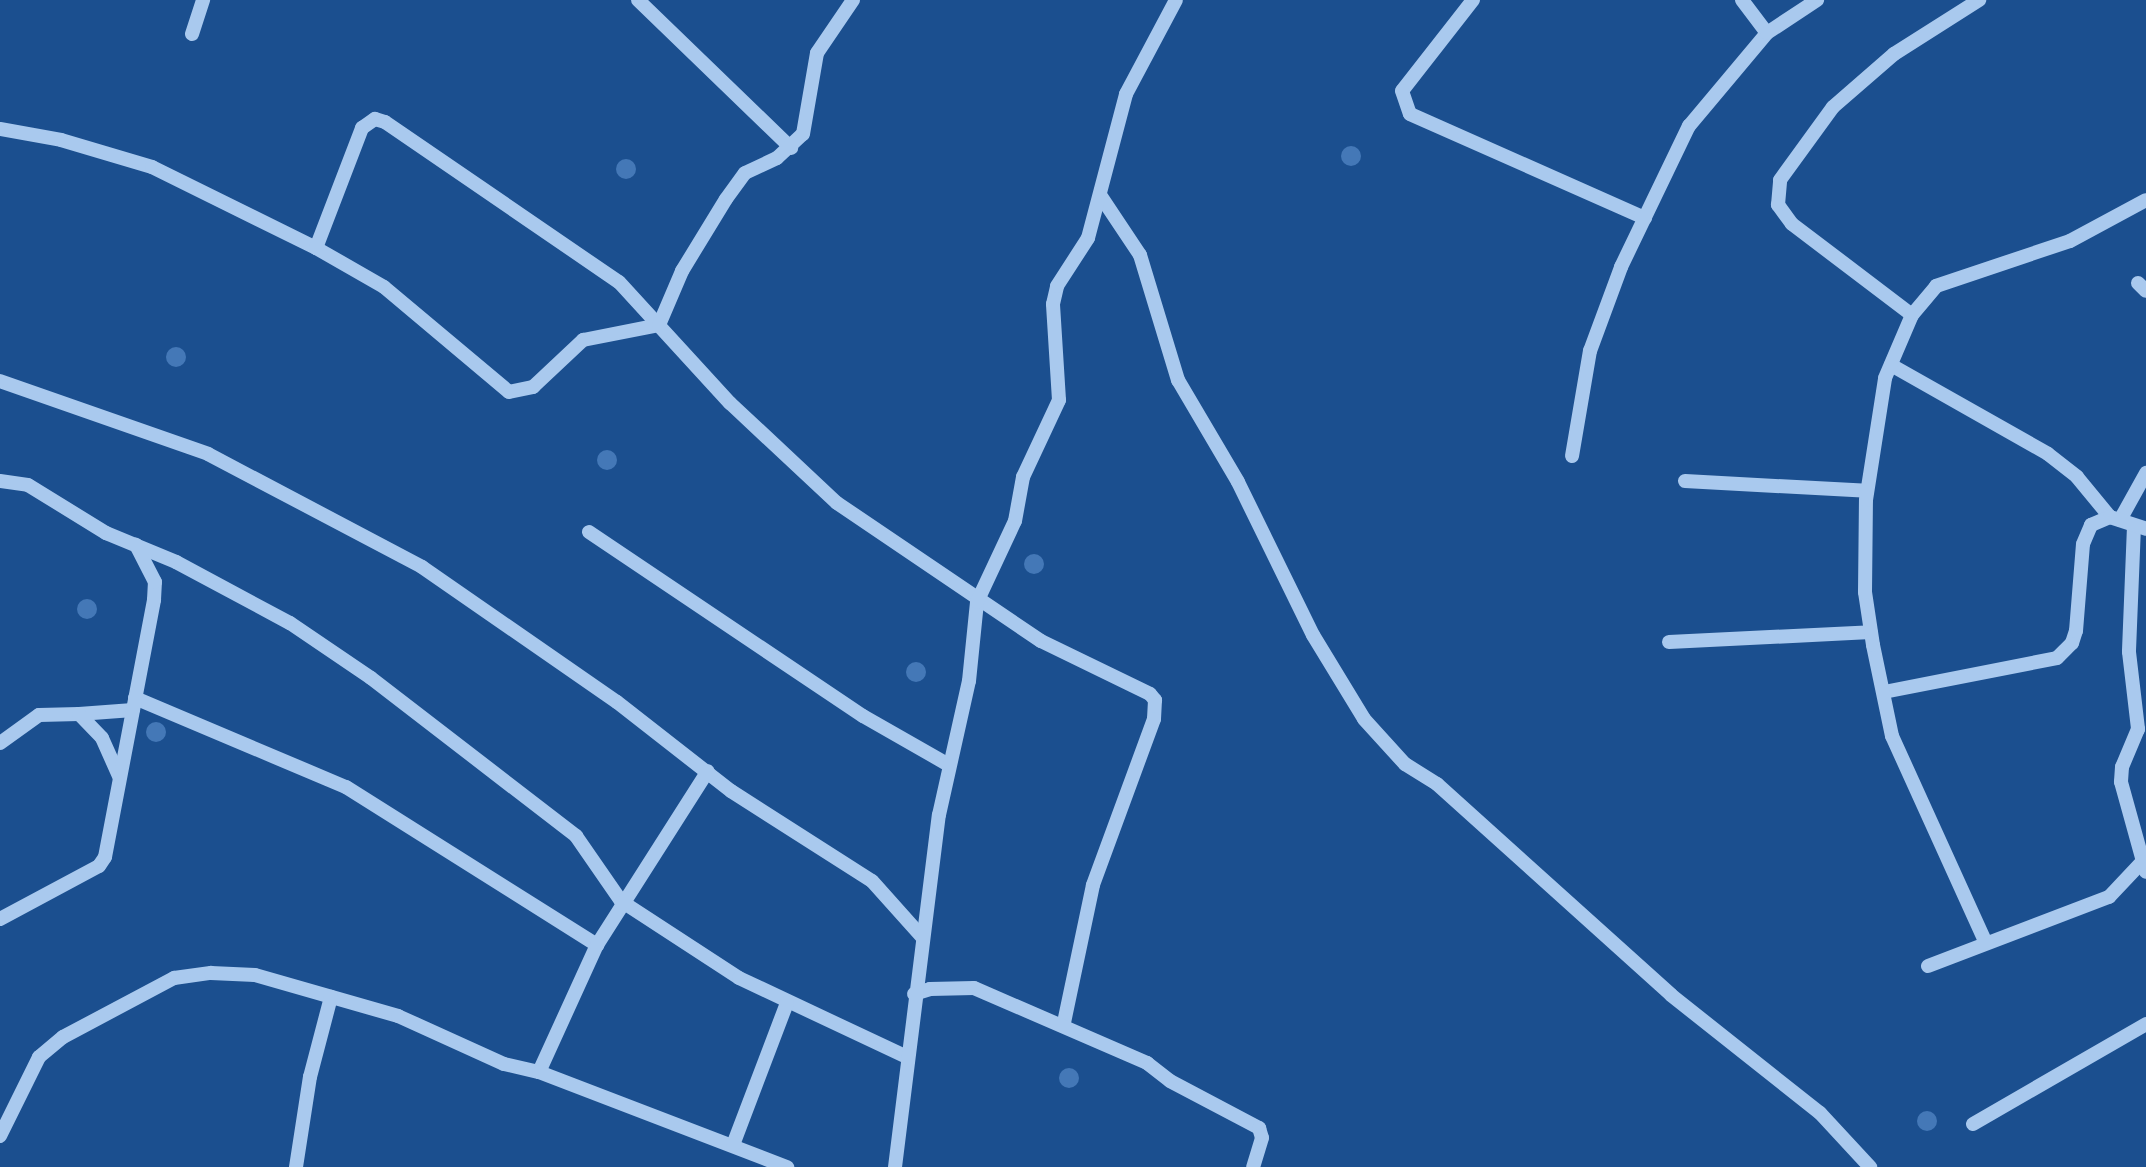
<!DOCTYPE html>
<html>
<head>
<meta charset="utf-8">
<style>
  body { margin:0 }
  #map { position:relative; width:2146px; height:1167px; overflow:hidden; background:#1b4f8f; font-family:Karla,sans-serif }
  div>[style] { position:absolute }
  .building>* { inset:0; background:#4478b7 }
  .round { border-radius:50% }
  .minor>* { height:14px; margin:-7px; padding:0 7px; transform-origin:7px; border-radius:7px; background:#a9c9ee }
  span { translate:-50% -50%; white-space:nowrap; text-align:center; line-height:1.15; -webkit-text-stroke:6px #1b4f8f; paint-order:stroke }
</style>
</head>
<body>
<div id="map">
  <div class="building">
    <i class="round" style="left:1341px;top:146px;width:20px;height:20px"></i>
    <i class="round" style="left:616px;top:159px;width:20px;height:20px"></i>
    <i class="round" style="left:166px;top:347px;width:20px;height:20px"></i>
    <i class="round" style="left:597px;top:450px;width:20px;height:20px"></i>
    <i class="round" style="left:1024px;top:554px;width:20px;height:20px"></i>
    <i class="round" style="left:77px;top:599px;width:20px;height:20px"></i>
    <i class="round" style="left:906px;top:662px;width:20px;height:20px"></i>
    <i class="round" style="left:146px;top:722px;width:20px;height:20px"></i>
    <i class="round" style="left:1059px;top:1068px;width:20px;height:20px"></i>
    <i class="round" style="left:1917px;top:1111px;width:20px;height:20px"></i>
  </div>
  <div class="minor">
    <i style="left:638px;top:0;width:213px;rotate:44deg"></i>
    <i style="left:1473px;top:0;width:115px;rotate:128deg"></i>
    <i style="left:1402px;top:91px;width:24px;rotate:71deg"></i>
    <i style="left:1410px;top:114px;width:257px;rotate:23.9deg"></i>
    <i style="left:1742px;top:0;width:41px;rotate:52.9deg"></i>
    <i style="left:192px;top:34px;width:36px;rotate:-72deg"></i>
    <i style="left:0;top:129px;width:62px;rotate:10.2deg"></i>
    <i style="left:61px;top:140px;width:95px;rotate:16.5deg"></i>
    <i style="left:152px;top:167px;width:183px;rotate:26.3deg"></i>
    <i style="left:316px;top:248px;width:78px;rotate:29.8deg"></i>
    <i style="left:384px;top:287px;width:163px;rotate:40deg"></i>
    <i style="left:509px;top:392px;width:25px;rotate:-12deg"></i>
    <i style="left:533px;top:387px;width:69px;rotate:-43.2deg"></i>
    <i style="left:583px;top:340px;width:77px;rotate:-11.2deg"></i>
    <i style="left:1100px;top:195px;width:72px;rotate:56.3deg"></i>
    <i style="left:1140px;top:255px;width:131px;rotate:73.1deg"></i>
    <i style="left:1178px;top:380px;width:118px;rotate:59.5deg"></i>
    <i style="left:1238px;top:482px;width:170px;rotate:63.9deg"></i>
    <i style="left:1313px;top:635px;width:98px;rotate:58.7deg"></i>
    <i style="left:1364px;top:719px;width:61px;rotate:47.7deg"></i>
    <i style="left:1405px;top:764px;width:38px;rotate:32deg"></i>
    <i style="left:1437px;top:784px;width:315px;rotate:42deg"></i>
    <i style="left:1671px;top:995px;width:190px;rotate:38.4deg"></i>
    <i style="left:1820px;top:1113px;width:74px;rotate:47.2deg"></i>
    <i style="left:316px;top:248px;width:129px;rotate:-69deg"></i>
    <i style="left:362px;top:128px;width:16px;rotate:-35deg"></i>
    <i style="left:375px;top:119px;width:10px;rotate:17deg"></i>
    <i style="left:385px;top:122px;width:283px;rotate:34.4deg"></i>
    <i style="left:619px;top:282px;width:164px;rotate:47.5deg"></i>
    <i style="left:730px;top:403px;width:146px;rotate:43.1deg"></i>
    <i style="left:837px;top:503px;width:246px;rotate:34.1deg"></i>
    <i style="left:1041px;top:641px;width:121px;rotate:25.9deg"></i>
    <i style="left:1150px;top:694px;width:8px;rotate:50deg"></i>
    <i style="left:1155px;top:700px;width:19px;rotate:93deg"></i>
    <i style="left:1154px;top:719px;width:177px;rotate:110.2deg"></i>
    <i style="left:1093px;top:885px;width:141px;rotate:101.9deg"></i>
    <i style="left:2138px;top:283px;width:11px;rotate:45deg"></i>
    <i style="left:1912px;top:315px;width:151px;rotate:-142.8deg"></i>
    <i style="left:1792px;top:224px;width:24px;rotate:-126deg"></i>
    <i style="left:1778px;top:205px;width:25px;rotate:-85deg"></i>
    <i style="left:1780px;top:180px;width:90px;rotate:-54deg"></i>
    <i style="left:1833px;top:107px;width:81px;rotate:-41deg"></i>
    <i style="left:1894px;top:54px;width:101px;rotate:-32.4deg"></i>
    <i style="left:659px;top:325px;width:59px;rotate:-66.9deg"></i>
    <i style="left:682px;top:271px;width:84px;rotate:-58.6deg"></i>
    <i style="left:726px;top:199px;width:32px;rotate:-54deg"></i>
    <i style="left:745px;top:173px;width:35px;rotate:-25deg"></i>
    <i style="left:777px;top:158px;width:35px;rotate:-43deg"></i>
    <i style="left:803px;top:134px;width:82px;rotate:-80.2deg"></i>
    <i style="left:817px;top:53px;width:64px;rotate:-55.8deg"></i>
    <i style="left:1891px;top:365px;width:180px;rotate:29.5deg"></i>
    <i style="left:2048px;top:454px;width:37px;rotate:38deg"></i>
    <i style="left:2077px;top:477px;width:52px;rotate:50.5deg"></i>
    <i style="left:0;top:381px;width:220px;rotate:19.3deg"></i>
    <i style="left:208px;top:454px;width:242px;rotate:27.8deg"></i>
    <i style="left:422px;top:567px;width:237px;rotate:34.7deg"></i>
    <i style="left:617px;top:702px;width:145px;rotate:38deg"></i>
    <i style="left:731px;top:791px;width:167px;rotate:32.6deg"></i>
    <i style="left:872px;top:881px;width:76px;rotate:48.2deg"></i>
    <i style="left:1572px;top:456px;width:107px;rotate:-80.3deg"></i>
    <i style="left:1590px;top:351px;width:90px;rotate:-69.7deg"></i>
    <i style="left:1621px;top:267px;width:157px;rotate:-64.3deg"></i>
    <i style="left:1689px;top:126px;width:121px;rotate:-50deg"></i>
    <i style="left:1767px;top:33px;width:60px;rotate:-33.4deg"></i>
    <i style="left:0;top:481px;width:28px;rotate:8deg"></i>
    <i style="left:28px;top:485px;width:92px;rotate:31.6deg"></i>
    <i style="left:106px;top:533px;width:76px;rotate:22.5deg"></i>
    <i style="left:176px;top:562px;width:129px;rotate:28.2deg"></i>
    <i style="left:290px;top:623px;width:98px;rotate:34.2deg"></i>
    <i style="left:371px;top:678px;width:259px;rotate:37.6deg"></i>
    <i style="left:576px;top:836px;width:79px;rotate:55.3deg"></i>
    <i style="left:621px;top:901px;width:141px;rotate:33.1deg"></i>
    <i style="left:739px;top:978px;width:183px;rotate:25.2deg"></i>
    <i style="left:1685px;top:481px;width:182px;rotate:3.1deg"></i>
    <i style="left:2120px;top:520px;width:54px;rotate:-61deg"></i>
    <i style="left:2134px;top:526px;width:126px;rotate:92.3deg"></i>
    <i style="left:2129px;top:652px;width:78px;rotate:83.3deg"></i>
    <i style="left:2138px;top:729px;width:41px;rotate:112.8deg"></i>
    <i style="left:2122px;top:767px;width:15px;rotate:94deg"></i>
    <i style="left:2121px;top:782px;width:93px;rotate:74.5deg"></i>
    <i style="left:589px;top:532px;width:330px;rotate:33.9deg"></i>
    <i style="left:863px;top:716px;width:97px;rotate:29.7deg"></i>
    <i style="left:1669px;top:642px;width:202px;rotate:-2.8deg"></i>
    <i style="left:1884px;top:692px;width:176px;rotate:-11.1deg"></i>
    <i style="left:2057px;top:658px;width:21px;rotate:-45deg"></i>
    <i style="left:2072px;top:643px;width:13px;rotate:-72deg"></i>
    <i style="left:2076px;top:631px;width:87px;rotate:-85.4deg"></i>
    <i style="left:2083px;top:544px;width:21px;rotate:-67deg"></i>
    <i style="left:2091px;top:525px;width:21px;rotate:-23deg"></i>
    <i style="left:2110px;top:517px;width:38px;rotate:18deg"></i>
    <i style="left:135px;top:698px;width:229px;rotate:22.9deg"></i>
    <i style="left:346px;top:787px;width:297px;rotate:32.2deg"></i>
    <i style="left:79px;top:714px;width:54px;rotate:-4.2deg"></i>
    <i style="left:0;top:743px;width:48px;rotate:-35.7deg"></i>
    <i style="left:39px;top:715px;width:40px;rotate:-1.4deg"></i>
    <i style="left:79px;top:714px;width:33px;rotate:46deg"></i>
    <i style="left:102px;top:738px;width:42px;rotate:65.9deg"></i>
    <i style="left:0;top:919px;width:112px;rotate:-28.2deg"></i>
    <i style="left:99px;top:866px;width:11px;rotate:-56deg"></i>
    <i style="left:105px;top:857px;width:262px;rotate:-79.2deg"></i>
    <i style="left:154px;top:600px;width:18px;rotate:-87deg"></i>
    <i style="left:155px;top:582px;width:42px;rotate:-117.2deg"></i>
    <i style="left:1985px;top:941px;width:225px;rotate:-114.4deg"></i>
    <i style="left:1892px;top:736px;width:93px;rotate:-101.8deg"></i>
    <i style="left:1873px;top:645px;width:54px;rotate:-98.6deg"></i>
    <i style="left:1865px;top:592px;width:92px;rotate:-89.4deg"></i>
    <i style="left:1866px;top:500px;width:123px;rotate:-81.1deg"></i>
    <i style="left:1885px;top:378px;width:69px;rotate:-66.8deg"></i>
    <i style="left:1912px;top:315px;width:38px;rotate:-50deg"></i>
    <i style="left:1936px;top:286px;width:141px;rotate:-18.6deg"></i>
    <i style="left:2070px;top:241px;width:86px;rotate:-28.3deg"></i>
    <i style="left:1928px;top:966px;width:194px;rotate:-20.9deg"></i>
    <i style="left:2109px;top:897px;width:48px;rotate:-46.7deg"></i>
    <i style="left:914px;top:994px;width:17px;rotate:-17deg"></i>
    <i style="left:930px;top:989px;width:44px;rotate:-1.3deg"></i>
    <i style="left:974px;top:988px;width:189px;rotate:23.4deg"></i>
    <i style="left:1147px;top:1063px;width:29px;rotate:38deg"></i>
    <i style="left:1170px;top:1081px;width:101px;rotate:27.8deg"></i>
    <i style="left:1259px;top:1128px;width:10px;rotate:73deg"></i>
    <i style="left:1262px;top:1138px;width:30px;rotate:107deg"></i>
    <i style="left:539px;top:1072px;width:140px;rotate:-65.5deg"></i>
    <i style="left:597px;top:945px;width:206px;rotate:-57.5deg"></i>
    <i style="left:1973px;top:1124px;width:200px;rotate:-30deg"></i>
    <i style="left:0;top:1136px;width:88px;rotate:-63.7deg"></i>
    <i style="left:39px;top:1057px;width:31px;rotate:-40deg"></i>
    <i style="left:63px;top:1037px;width:126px;rotate:-28deg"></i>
    <i style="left:174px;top:978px;width:37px;rotate:-8deg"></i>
    <i style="left:211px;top:973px;width:44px;rotate:2.6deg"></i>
    <i style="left:255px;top:975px;width:149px;rotate:16deg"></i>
    <i style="left:398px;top:1016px;width:116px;rotate:24.4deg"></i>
    <i style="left:504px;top:1064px;width:36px;rotate:13deg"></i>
    <i style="left:539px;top:1072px;width:266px;rotate:21deg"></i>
    <i style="left:733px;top:1145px;width:152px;rotate:-69.2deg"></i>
    <i style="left:296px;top:1167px;width:91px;rotate:-81.2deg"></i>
    <i style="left:310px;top:1077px;width:83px;rotate:-75.3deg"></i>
    <i style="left:895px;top:1167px;width:355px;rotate:-82.9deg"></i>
    <i style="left:939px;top:815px;width:137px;rotate:-77.4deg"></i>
    <i style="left:969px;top:681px;width:79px;rotate:-84.2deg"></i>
    <i style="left:977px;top:602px;width:89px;rotate:-64.9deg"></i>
    <i style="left:1015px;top:521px;width:45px;rotate:-79.7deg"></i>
    <i style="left:1023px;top:477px;width:85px;rotate:-64.9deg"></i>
    <i style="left:1059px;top:400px;width:96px;rotate:-93.6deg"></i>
    <i style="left:1053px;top:304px;width:18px;rotate:-77deg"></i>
    <i style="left:1057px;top:286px;width:57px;rotate:-57.1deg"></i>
    <i style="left:1088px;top:238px;width:149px;rotate:-75.2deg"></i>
    <i style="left:1126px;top:94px;width:106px;rotate:-62deg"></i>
  </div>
</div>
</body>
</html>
